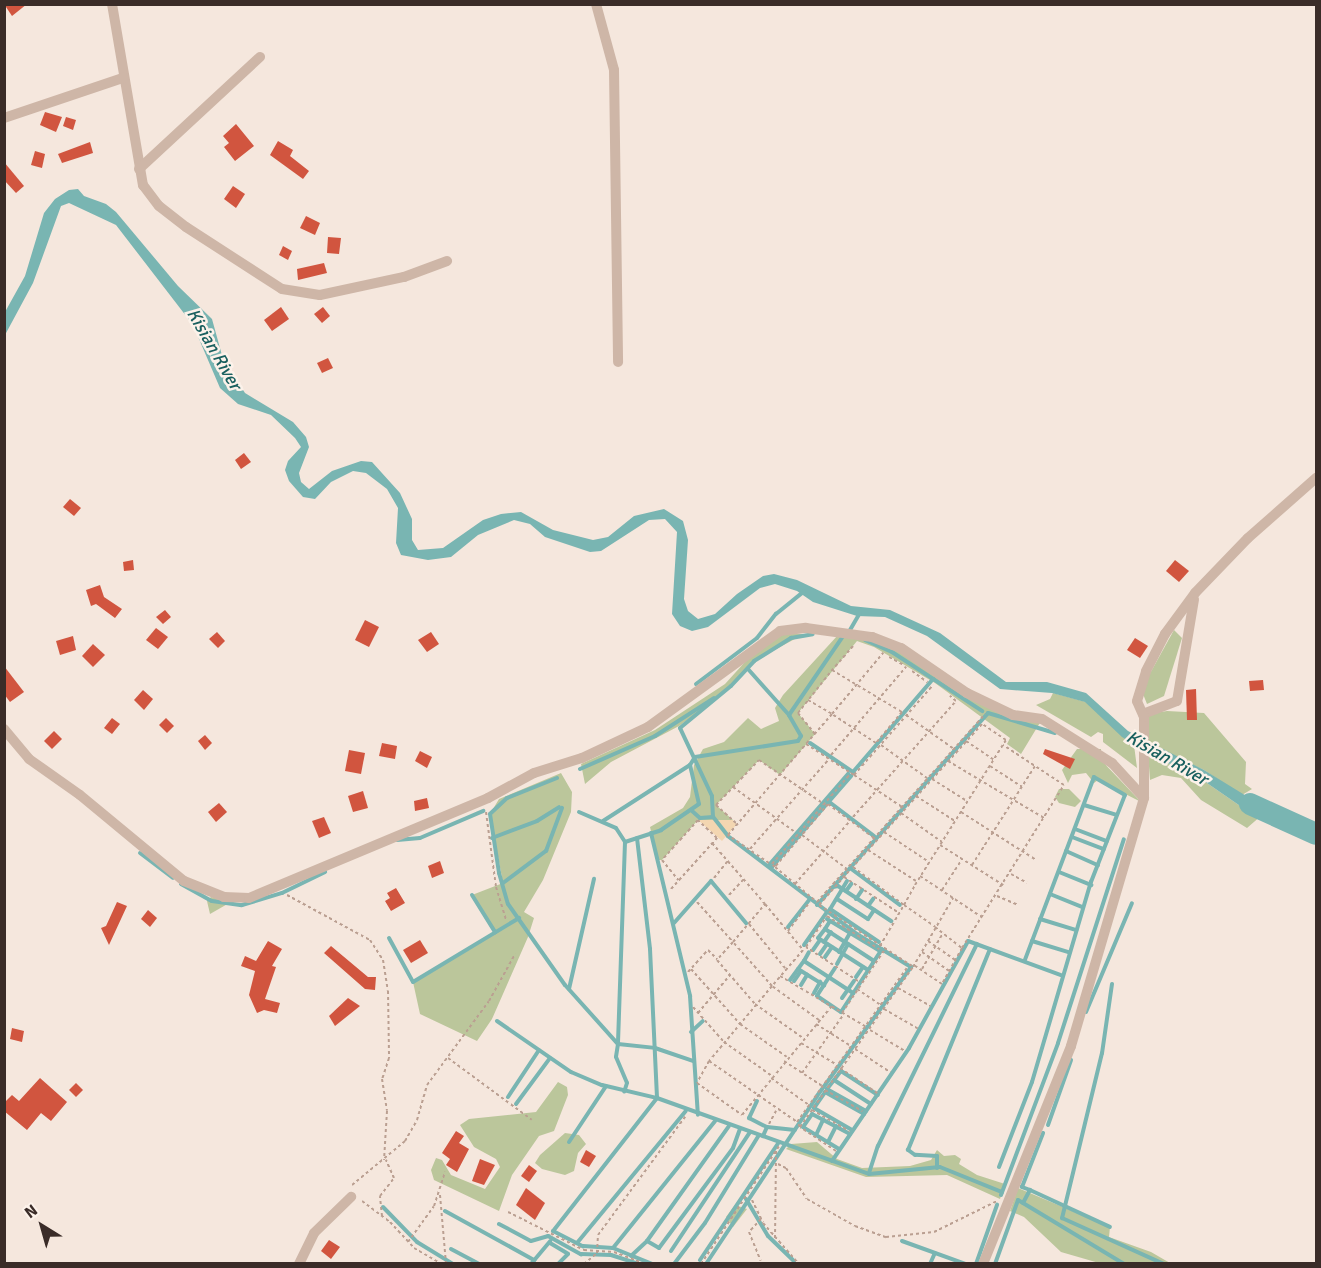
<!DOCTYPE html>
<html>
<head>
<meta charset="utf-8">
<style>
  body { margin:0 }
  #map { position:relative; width:1321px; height:1268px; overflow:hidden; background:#f5e7dd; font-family:Signika,sans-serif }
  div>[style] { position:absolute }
  .green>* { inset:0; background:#bbc69b }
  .sand>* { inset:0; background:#f3d6b1 }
  .water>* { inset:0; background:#79b5b2 }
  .stream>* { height:4px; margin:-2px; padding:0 2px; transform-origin:2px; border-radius:2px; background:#79b5b2 }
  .river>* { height:22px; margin:-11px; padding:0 11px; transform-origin:11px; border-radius:11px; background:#79b5b2 }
  .building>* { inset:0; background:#d1553f }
  .path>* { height:2px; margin-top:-1px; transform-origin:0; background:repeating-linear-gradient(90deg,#ba9f91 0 3px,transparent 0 6px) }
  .street>* { height:10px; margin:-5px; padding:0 5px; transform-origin:5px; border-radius:5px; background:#ceb6a7 }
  span { translate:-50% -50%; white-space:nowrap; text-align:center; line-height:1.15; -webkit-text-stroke:5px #fcf2ea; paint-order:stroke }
  .water-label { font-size:18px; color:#19605f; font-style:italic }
  .frame { position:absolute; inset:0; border:6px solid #3a2c28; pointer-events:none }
  .north { position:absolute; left:12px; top:1196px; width:60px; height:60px; -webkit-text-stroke:4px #fcf2ea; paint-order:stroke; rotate:323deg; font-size:16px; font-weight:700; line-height:24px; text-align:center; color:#3a2c28 }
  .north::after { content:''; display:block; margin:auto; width:21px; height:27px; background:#3a2c28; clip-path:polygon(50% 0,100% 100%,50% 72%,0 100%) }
</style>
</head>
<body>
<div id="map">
  <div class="green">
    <i style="clip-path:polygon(1174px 630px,1182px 638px,1164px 696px,1147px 704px,1143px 694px,1148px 677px)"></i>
    <i style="clip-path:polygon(782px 633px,804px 634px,754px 661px,719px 697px,679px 726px,611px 762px,585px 784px,581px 764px,655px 730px,725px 684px,754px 652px)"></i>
    <i style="clip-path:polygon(838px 635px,869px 639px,902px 653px,965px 696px,1041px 721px,1021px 754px,1007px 744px,1010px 738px,935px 683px,874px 647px,857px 641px,798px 713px,815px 734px,780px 775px,759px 760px,716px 805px,733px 820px,698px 820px,662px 860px,658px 860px,650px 827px,683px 808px,690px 797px,694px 765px,703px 749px,724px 742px,748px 718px,761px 729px,779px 721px,775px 708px,783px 695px)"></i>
    <i style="clip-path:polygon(1053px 693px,1086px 702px,1134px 745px,1137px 768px,1103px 742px,1103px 734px,1098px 732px,1091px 737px,1036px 705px,1050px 699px)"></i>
    <i style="clip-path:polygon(1167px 711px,1204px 713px,1246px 762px,1245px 784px,1252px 789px,1242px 795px,1204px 770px,1149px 744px,1149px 714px)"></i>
    <i style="clip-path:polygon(1077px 749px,1101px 749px,1101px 760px,1141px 802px,1098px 780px,1094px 783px,1086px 773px,1072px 775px,1068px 783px,1062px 770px)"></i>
    <i style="clip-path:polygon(1148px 753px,1204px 781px,1246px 810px,1262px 815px,1247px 828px,1201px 800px,1181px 778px,1162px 775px,1150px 780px)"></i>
    <i style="clip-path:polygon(561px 773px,572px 792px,571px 812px,543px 880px,524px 912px,534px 918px,528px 937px,492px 1019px,477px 1041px,420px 1014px,413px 982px,495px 932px,472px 895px,503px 883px,490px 814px,499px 799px)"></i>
    <i style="clip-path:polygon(1059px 789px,1069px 789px,1081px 801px,1075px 807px,1059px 803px,1055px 797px)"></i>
    <i style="clip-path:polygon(211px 897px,231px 902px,210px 914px,207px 901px)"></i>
    <i style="clip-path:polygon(558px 1082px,567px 1087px,568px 1095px,554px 1131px,539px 1136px,512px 1175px,499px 1211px,434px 1180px,431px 1170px,436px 1158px,442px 1160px,451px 1175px,485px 1189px,500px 1167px,496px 1159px,474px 1147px,460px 1125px,469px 1119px,536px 1112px)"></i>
    <i style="clip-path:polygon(565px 1133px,579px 1135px,586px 1144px,578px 1153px,574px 1171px,565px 1175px,542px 1169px,535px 1163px,540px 1155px)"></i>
    <i style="clip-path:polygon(817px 1142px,837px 1159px,862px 1168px,910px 1166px,931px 1160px,937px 1150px,944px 1156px,955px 1155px,961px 1159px,959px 1164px,977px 1175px,1005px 1184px,1000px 1199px,947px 1175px,866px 1177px,786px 1149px,791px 1144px)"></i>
    <i style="clip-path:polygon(1018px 1188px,1110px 1227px,1109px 1237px,1151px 1252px,1170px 1263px,1099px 1263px,1061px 1252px,1024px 1217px,1010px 1211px)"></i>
    <i style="clip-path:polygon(735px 1205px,747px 1209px,733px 1227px,726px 1217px)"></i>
  </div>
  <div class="sand">
    <i style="clip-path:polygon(698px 820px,733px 820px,737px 824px,722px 841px)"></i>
  </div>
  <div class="water">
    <i style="clip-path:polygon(78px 189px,84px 196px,106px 204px,116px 212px,178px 286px,212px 319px,223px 359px,245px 393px,293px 422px,306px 437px,309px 447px,299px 473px,301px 482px,309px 489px,332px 471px,361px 461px,372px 462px,400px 493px,412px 519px,412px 540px,418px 550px,443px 548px,483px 520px,501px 514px,521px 512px,553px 530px,593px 540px,608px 537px,634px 516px,664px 509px,683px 521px,688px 540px,684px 599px,688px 611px,698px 619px,715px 614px,737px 594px,763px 576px,774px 574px,797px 580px,851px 606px,890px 610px,940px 633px,1006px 682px,1047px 682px,1086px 693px,1128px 731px,1204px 770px,1279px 816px,1275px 819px,1246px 810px,1204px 781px,1148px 753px,1122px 737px,1085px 702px,1052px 693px,1000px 689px,927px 636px,885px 617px,857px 616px,813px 602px,797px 591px,775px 584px,760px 588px,708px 627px,692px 631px,680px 626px,672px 614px,677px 532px,665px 519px,649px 520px,601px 551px,590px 552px,545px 537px,530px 524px,514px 520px,478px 535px,451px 557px,428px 560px,401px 555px,396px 543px,398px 508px,387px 489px,366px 473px,353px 471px,331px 482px,315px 499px,303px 497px,289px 481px,285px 470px,288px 461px,301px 447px,295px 438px,271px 415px,238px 404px,220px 388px,193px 325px,116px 225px,69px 203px,61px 206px,33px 283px,5px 335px,5px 312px,25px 276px,44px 213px,55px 199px,69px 190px)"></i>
  </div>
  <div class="stream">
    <i style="left:850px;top:630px;width:20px;rotate:-60deg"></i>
    <i style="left:865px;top:640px;width:30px;rotate:24deg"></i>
    <i style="left:892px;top:652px;width:108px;rotate:33.2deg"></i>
    <i style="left:748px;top:669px;width:62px;rotate:48.3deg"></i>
    <i style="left:696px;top:684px;width:76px;rotate:-37deg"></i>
    <i style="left:757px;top:638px;width:31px;rotate:-52deg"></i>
    <i style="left:776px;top:614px;width:36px;rotate:-39deg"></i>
    <i style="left:810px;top:743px;width:52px;rotate:34deg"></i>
    <i style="left:853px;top:772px;width:123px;rotate:-49.3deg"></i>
    <i style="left:580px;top:769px;width:82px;rotate:-23.7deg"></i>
    <i style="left:655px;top:736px;width:70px;rotate:-32.8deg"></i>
    <i style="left:557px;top:778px;width:54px;rotate:158.2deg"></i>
    <i style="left:507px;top:798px;width:23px;rotate:137deg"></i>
    <i style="left:490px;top:814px;width:60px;rotate:81.3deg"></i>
    <i style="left:499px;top:873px;width:32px;rotate:74deg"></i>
    <i style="left:508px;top:904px;width:99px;rotate:54.9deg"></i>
    <i style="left:565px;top:985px;width:79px;rotate:48.1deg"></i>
    <i style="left:618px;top:1044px;width:13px;rotate:99deg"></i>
    <i style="left:616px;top:1057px;width:28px;rotate:67deg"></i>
    <i style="left:627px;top:1083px;width:9px;rotate:108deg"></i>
    <i style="left:828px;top:801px;width:58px;rotate:37.3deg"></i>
    <i style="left:1084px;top:805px;width:34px;rotate:17deg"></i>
    <i style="left:691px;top:810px;width:12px;rotate:42deg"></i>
    <i style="left:700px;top:818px;width:13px;rotate:-4deg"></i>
    <i style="left:579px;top:812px;width:40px;rotate:23.4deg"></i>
    <i style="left:616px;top:828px;width:17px;rotate:57deg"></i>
    <i style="left:625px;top:842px;width:202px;rotate:92deg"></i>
    <i style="left:618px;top:1044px;width:37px;rotate:6deg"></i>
    <i style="left:655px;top:1048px;width:40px;rotate:18.9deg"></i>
    <i style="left:603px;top:821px;width:103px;rotate:-32.8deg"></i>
    <i style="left:690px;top:765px;width:9px;rotate:-58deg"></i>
    <i style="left:695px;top:757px;width:104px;rotate:-8.8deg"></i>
    <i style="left:798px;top:741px;width:6px;rotate:-59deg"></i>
    <i style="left:801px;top:736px;width:24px;rotate:-120deg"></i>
    <i style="left:789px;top:715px;width:96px;rotate:-55.6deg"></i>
    <i style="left:1075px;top:829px;width:34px;rotate:21deg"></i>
    <i style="left:651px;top:833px;width:168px;rotate:76.5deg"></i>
    <i style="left:690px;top:996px;width:119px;rotate:86.2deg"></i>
    <i style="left:1072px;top:837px;width:34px;rotate:21deg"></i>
    <i style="left:492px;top:838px;width:48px;rotate:-20.7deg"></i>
    <i style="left:537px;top:821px;width:26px;rotate:-32deg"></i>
    <i style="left:637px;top:838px;width:112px;rotate:83.3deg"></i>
    <i style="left:650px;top:949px;width:149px;rotate:87.3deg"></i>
    <i style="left:657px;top:1098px;width:169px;rotate:128deg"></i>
    <i style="left:553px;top:1231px;width:34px;rotate:27deg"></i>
    <i style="left:583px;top:1246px;width:30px;rotate:4deg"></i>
    <i style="left:613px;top:1248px;width:163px;rotate:-51.2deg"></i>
    <i style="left:397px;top:840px;width:23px;rotate:-5deg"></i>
    <i style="left:420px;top:838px;width:69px;rotate:-23.2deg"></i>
    <i style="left:625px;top:842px;width:38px;rotate:-18deg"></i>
    <i style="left:661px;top:830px;width:46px;rotate:-34.4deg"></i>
    <i style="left:699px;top:804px;width:40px;rotate:-103deg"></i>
    <i style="left:1066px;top:851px;width:35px;rotate:24deg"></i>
    <i style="left:140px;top:853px;width:41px;rotate:37.1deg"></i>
    <i style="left:769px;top:865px;width:121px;rotate:-49deg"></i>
    <i style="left:772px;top:867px;width:121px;rotate:-49deg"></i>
    <i style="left:850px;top:868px;width:62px;rotate:36.5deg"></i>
    <i style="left:1059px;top:872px;width:35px;rotate:22deg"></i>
    <i style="left:847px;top:881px;width:33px;rotate:121deg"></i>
    <i style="left:830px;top:909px;width:59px;rotate:34deg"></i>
    <i style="left:503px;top:883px;width:54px;rotate:-36.7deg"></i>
    <i style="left:546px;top:851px;width:46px;rotate:-69.6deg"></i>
    <i style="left:181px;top:884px;width:35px;rotate:29deg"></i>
    <i style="left:212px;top:901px;width:30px;rotate:8deg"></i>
    <i style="left:242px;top:905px;width:42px;rotate:-16.7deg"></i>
    <i style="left:282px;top:893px;width:48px;rotate:-26deg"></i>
    <i style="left:833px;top:887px;width:5px;rotate:-11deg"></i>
    <i style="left:838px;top:886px;width:64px;rotate:33.4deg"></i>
    <i style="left:846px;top:891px;width:9px;rotate:-54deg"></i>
    <i style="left:1050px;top:894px;width:35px;rotate:22deg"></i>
    <i style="left:472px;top:895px;width:44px;rotate:58.1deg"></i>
    <i style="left:837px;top:899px;width:37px;rotate:33deg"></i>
    <i style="left:868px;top:919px;width:11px;rotate:-56deg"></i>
    <i style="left:856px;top:899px;width:11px;rotate:-56deg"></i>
    <i style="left:817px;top:905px;width:257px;rotate:-48.3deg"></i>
    <i style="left:988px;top:713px;width:70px;rotate:16.6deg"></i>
    <i style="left:868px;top:906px;width:9px;rotate:-54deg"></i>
    <i style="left:827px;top:919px;width:62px;rotate:31.1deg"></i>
    <i style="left:1040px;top:919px;width:38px;rotate:17deg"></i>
    <i style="left:830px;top:921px;width:9px;rotate:122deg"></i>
    <i style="left:825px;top:929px;width:59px;rotate:33.1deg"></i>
    <i style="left:674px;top:923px;width:56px;rotate:-48.6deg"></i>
    <i style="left:711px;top:881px;width:55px;rotate:50.2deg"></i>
    <i style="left:788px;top:927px;width:36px;rotate:-52deg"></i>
    <i style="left:825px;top:929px;width:11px;rotate:128deg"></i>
    <i style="left:818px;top:938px;width:59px;rotate:32.6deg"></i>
    <i style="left:389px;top:938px;width:50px;rotate:61.4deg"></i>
    <i style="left:413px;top:982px;width:124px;rotate:-31.1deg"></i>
    <i style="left:1032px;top:941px;width:39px;rotate:17deg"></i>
    <i style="left:824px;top:942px;width:12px;rotate:-55deg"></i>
    <i style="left:804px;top:945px;width:40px;rotate:-55.1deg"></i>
    <i style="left:813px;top:950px;width:12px;rotate:-55deg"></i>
    <i style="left:839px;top:952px;width:22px;rotate:-60deg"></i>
    <i style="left:820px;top:954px;width:12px;rotate:-55deg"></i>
    <i style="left:825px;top:957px;width:12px;rotate:-55deg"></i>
    <i style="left:804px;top:961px;width:10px;rotate:-61deg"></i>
    <i style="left:837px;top:964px;width:23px;rotate:-61deg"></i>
    <i style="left:835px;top:968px;width:33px;rotate:123deg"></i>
    <i style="left:817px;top:996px;width:29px;rotate:34deg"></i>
    <i style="left:841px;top:1012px;width:75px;rotate:-56.9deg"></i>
    <i style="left:798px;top:969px;width:31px;rotate:32deg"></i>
    <i style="left:856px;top:977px;width:12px;rotate:-55deg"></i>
    <i style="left:790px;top:980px;width:24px;rotate:-54deg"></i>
    <i style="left:804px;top:961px;width:59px;rotate:33.1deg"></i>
    <i style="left:794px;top:981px;width:12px;rotate:-55deg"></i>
    <i style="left:1112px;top:984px;width:70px;rotate:98.2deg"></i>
    <i style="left:1102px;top:1053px;width:170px;rotate:103.6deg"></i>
    <i style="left:1062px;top:1218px;width:112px;rotate:24.3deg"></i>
    <i style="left:801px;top:985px;width:12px;rotate:-59deg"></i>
    <i style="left:569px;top:989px;width:113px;rotate:-77.2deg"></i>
    <i style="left:814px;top:993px;width:13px;rotate:-61deg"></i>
    <i style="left:842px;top:998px;width:21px;rotate:-55deg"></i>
    <i style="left:1086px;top:1012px;width:118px;rotate:-67.1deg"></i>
    <i style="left:497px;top:1021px;width:90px;rotate:34.6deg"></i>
    <i style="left:571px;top:1072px;width:34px;rotate:23deg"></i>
    <i style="left:602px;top:1085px;width:57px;rotate:13.3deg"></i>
    <i style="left:657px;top:1098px;width:225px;rotate:19.7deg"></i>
    <i style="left:869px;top:1174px;width:71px;rotate:-5.6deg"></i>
    <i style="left:940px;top:1167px;width:67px;rotate:22deg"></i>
    <i style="left:691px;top:1032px;width:16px;rotate:-43deg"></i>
    <i style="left:834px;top:1080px;width:44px;rotate:33deg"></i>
    <i style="left:508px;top:1097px;width:56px;rotate:-56.6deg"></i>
    <i style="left:757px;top:1101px;width:19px;rotate:115deg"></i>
    <i style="left:749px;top:1118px;width:20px;rotate:27deg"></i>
    <i style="left:767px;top:1127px;width:10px;rotate:114deg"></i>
    <i style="left:516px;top:1104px;width:57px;rotate:-53.5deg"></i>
    <i style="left:866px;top:1111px;width:45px;rotate:-150.6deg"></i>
    <i style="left:827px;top:1089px;width:23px;rotate:-52deg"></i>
    <i style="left:841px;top:1071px;width:44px;rotate:33deg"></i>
    <i style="left:1048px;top:1125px;width:69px;rotate:-70.5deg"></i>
    <i style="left:767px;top:1127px;width:28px;rotate:6deg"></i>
    <i style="left:852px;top:1130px;width:44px;rotate:-149.9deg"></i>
    <i style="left:814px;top:1108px;width:19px;rotate:-55deg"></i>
    <i style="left:825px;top:1092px;width:45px;rotate:29.4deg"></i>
    <i style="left:816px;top:1135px;width:17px;rotate:-65deg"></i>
    <i style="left:569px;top:1142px;width:67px;rotate:-56.5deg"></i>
    <i style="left:828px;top:1142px;width:18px;rotate:-63deg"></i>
    <i style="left:839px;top:1149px;width:42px;rotate:-148.6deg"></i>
    <i style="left:803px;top:1127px;width:16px;rotate:-55deg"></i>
    <i style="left:812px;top:1114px;width:43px;rotate:27.8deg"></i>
    <i style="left:832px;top:1161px;width:137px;rotate:-55.7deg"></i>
    <i style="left:909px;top:1048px;width:122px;rotate:-61.1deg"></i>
    <i style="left:968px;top:941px;width:99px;rotate:20.1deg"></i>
    <i style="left:999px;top:1167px;width:91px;rotate:-68.8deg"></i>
    <i style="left:1032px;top:1082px;width:209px;rotate:-73.6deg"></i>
    <i style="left:1091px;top:882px;width:93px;rotate:-68.7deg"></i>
    <i style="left:1125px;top:795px;width:36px;rotate:-150deg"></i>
    <i style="left:1094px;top:777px;width:196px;rotate:110.7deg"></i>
    <i style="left:937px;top:1168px;width:12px;rotate:-90deg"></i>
    <i style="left:937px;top:1156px;width:22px;rotate:-177deg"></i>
    <i style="left:915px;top:1155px;width:9px;rotate:-144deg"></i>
    <i style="left:908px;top:1150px;width:217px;rotate:-67.8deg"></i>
    <i style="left:869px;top:1173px;width:28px;rotate:-72deg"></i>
    <i style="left:878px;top:1146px;width:225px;rotate:-63.9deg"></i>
    <i style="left:1030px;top:1190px;width:88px;rotate:24.8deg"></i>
    <i style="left:1001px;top:1195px;width:162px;rotate:-69.4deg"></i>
    <i style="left:1058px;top:1043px;width:214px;rotate:-72.1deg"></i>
    <i style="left:746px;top:1199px;width:43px;rotate:59.3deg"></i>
    <i style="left:768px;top:1236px;width:36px;rotate:44deg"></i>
    <i style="left:1023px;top:1203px;width:15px;rotate:-62deg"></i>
    <i style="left:1030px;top:1190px;width:9px;rotate:-159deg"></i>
    <i style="left:1022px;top:1187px;width:58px;rotate:-68.7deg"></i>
    <i style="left:383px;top:1207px;width:49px;rotate:45.8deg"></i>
    <i style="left:417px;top:1242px;width:42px;rotate:31.4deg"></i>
    <i style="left:445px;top:1211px;width:102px;rotate:28.8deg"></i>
    <i style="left:499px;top:1224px;width:36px;rotate:28deg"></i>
    <i style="left:531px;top:1241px;width:18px;rotate:-16deg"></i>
    <i style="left:548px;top:1236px;width:38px;rotate:29deg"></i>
    <i style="left:581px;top:1254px;width:30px;rotate:2deg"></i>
    <i style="left:611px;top:1255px;width:29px;rotate:18deg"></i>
    <i style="left:647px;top:1241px;width:14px;rotate:30deg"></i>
    <i style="left:659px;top:1248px;width:124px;rotate:-53.5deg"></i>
    <i style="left:733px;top:1148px;width:20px;rotate:-70deg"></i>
    <i style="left:902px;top:1241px;width:68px;rotate:19.8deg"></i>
    <i style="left:550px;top:1243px;width:21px;rotate:31deg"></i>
    <i style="left:568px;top:1254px;width:14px;rotate:135deg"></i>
    <i style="left:577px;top:1243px;width:171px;rotate:-50.5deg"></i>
    <i style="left:613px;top:1248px;width:42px;rotate:22.3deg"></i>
    <i style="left:451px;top:1249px;width:32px;rotate:28deg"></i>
    <i style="left:671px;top:1251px;width:143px;rotate:-56.4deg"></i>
    <i style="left:631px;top:1256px;width:22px;rotate:-43deg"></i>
    <i style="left:647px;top:1241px;width:141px;rotate:-54.5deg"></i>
    <i style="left:700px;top:1260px;width:142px;rotate:-56.2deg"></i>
    <i style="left:531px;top:1264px;width:30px;rotate:-50deg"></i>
    <i style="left:674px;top:1264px;width:51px;rotate:-52.9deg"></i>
    <i style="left:705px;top:1223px;width:103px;rotate:-58.5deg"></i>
    <i style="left:706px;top:1264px;width:201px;rotate:-56.5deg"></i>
    <i style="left:817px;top:1096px;width:160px;rotate:-53.9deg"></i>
    <i style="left:911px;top:967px;width:63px;rotate:-148.6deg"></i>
    <i style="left:857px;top:934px;width:162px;rotate:-142.8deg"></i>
    <i style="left:728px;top:836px;width:24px;rotate:-128deg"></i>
    <i style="left:713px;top:817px;width:21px;rotate:-93deg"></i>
    <i style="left:712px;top:796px;width:75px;rotate:-115.2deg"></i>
    <i style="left:680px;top:728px;width:66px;rotate:-39.5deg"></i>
    <i style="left:731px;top:686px;width:34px;rotate:-47deg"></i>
    <i style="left:754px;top:661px;width:44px;rotate:-31.9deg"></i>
    <i style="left:791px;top:638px;width:22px;rotate:-10deg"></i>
    <i style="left:930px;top:1264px;width:12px;rotate:-66deg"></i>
    <i style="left:976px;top:1264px;width:63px;rotate:-70.4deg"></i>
    <i style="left:995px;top:1264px;width:68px;rotate:-70.2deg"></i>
    <i style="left:1018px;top:1200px;width:124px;rotate:31.1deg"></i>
  </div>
  <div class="river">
    <i style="left:1250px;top:804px;width:72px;rotate:24.4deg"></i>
  </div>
  <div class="building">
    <i style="clip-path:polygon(4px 4px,27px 4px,12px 16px)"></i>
    <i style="clip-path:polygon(45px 112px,62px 117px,56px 132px,40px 125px)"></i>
    <i style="clip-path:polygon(66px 117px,76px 120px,73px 130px,63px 126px)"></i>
    <i style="clip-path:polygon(236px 124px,254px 146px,235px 161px,224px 147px,229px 143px,223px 136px)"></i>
    <i style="clip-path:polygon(278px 141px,293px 150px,290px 156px,309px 171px,303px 179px,270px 155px)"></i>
    <i style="clip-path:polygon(90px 142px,93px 153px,62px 163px,58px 154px)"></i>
    <i style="clip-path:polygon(35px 151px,45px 154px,42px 168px,31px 165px)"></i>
    <i style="clip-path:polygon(4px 162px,24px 186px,16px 193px,4px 180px)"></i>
    <i style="clip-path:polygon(233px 186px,245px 194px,236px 208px,224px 199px)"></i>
    <i style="clip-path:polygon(306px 216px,320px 223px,315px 235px,300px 228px)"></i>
    <i style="clip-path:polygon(328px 237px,341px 238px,339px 254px,327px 253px)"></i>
    <i style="clip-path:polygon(283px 246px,292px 251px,288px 260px,279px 255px)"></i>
    <i style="clip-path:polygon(324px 263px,327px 273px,298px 280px,297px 269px)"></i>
    <i style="clip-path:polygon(281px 307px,289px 319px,272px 331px,264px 320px)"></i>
    <i style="clip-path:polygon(323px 307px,330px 316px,322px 323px,314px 314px)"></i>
    <i style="clip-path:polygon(328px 358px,333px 368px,322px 373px,317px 363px)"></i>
    <i style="clip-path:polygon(244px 453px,251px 462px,241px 469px,235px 460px)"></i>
    <i style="clip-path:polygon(70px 499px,81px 508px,74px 516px,63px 507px)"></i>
    <i style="clip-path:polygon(133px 560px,134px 570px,124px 571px,123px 562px)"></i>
    <i style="clip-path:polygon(1175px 560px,1189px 571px,1179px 582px,1166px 571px)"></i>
    <i style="clip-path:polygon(100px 585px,104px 597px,122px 609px,115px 618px,96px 604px,91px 606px,86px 590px)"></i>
    <i style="clip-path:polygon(165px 610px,171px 617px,163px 624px,156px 617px)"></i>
    <i style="clip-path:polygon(365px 620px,379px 627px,369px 647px,355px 640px)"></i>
    <i style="clip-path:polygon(156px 628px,168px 637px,158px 649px,146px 640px)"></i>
    <i style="clip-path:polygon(217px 632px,225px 641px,218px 648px,209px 639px)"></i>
    <i style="clip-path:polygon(431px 632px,439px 644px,427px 652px,418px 640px)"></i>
    <i style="clip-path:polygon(73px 636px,76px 650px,60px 655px,56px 641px)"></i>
    <i style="clip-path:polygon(1135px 638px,1148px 646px,1140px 658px,1127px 650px)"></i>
    <i style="clip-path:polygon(93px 644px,105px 655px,93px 667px,82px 656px)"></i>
    <i style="clip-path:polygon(4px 666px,24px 692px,10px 702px,4px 694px)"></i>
    <i style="clip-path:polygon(1263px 680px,1264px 690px,1250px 691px,1249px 681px)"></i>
    <i style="clip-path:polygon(1196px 689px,1197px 720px,1187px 720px,1186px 690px)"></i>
    <i style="clip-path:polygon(143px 690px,153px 699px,144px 710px,134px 700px)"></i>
    <i style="clip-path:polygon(112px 718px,120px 724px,112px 734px,104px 728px)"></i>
    <i style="clip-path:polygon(166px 718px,174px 726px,167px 733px,159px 725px)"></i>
    <i style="clip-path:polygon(54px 731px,62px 739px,52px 749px,44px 741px)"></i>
    <i style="clip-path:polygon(205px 735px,212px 743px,205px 750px,198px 741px)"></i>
    <i style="clip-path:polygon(382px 743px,397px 746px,395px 759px,379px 756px)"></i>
    <i style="clip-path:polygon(1045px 749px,1075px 759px,1070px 769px,1043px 754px)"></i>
    <i style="clip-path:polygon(349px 750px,365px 753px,361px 774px,345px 771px)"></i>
    <i style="clip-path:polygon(420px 751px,432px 757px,427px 768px,415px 761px)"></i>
    <i style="clip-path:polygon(363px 791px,368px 808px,353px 812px,348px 796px)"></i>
    <i style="clip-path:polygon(427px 798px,429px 808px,415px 811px,414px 801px)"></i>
    <i style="clip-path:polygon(219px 803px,227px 812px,216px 822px,208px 812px)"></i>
    <i style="clip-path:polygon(324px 817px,331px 833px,319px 838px,312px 821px)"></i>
    <i style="clip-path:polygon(440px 861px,444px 873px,432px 878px,428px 866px)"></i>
    <i style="clip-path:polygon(396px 888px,405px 903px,391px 911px,385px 901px,390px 898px,387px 893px)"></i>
    <i style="clip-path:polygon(117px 902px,127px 906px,109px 945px,101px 928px,106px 926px)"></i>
    <i style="clip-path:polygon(148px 910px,157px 918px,150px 927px,141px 919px)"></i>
    <i style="clip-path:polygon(420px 940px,428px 953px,411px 963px,403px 950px)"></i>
    <i style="clip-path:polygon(268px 941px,282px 949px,272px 966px,276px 967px,265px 999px,280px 1003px,277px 1013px,264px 1010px,257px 1013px,249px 995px,255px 971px,241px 966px,245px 956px,256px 961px)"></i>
    <i style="clip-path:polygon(331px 946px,368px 977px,376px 977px,375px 990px,365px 989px,324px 953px)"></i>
    <i style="clip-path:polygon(348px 998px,360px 1006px,335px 1026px,329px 1016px)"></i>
    <i style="clip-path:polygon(12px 1028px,24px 1031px,22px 1042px,10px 1039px)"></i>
    <i style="clip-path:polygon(40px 1078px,67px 1102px,51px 1121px,41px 1113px,27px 1130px,4px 1111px,4px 1103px,12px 1095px,19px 1101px)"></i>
    <i style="clip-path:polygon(76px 1083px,83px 1090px,76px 1097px,69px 1090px)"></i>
    <i style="clip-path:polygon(456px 1131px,464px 1136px,459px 1143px,469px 1149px,457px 1172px,446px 1165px,450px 1159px,442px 1153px)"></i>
    <i style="clip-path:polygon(586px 1150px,596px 1156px,589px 1167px,580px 1162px)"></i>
    <i style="clip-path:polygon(480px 1159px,495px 1165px,484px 1185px,472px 1181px)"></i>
    <i style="clip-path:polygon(529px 1165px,537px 1171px,529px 1182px,521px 1176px)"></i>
    <i style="clip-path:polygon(526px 1188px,545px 1203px,535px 1220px,516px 1205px)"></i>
    <i style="clip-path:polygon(329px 1240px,340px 1247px,331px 1259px,321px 1251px)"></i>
  </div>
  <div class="path">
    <i style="left:853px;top:646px;width:32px;rotate:131deg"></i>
    <i style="left:832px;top:670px;width:82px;rotate:31deg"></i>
    <i style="left:902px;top:712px;width:40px;rotate:130deg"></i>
    <i style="left:876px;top:743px;width:53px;rotate:-146.6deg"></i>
    <i style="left:832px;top:714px;width:40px;rotate:131deg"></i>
    <i style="left:806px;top:744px;width:57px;rotate:32.9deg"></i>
    <i style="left:854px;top:775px;width:120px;rotate:-48.7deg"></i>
    <i style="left:889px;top:657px;width:18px;rotate:29deg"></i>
    <i style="left:912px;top:671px;width:19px;rotate:36deg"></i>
    <i style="left:808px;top:700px;width:28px;rotate:30deg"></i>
    <i style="left:832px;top:714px;width:80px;rotate:-50.1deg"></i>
    <i style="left:906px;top:715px;width:59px;rotate:35.3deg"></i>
    <i style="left:815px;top:734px;width:27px;rotate:-129deg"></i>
    <i style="left:798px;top:713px;width:55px;rotate:-51.7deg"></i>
    <i style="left:966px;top:741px;width:34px;rotate:34deg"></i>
    <i style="left:881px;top:745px;width:57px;rotate:35.7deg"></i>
    <i style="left:831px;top:755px;width:116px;rotate:-49.6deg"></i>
    <i style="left:948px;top:761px;width:112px;rotate:30.7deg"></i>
    <i style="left:990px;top:766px;width:38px;rotate:33deg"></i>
    <i style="left:854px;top:775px;width:58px;rotate:33.7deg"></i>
    <i style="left:932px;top:779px;width:41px;rotate:32.2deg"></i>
    <i style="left:733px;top:787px;width:77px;rotate:36deg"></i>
    <i style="left:916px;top:796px;width:46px;rotate:32.7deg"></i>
    <i style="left:486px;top:812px;width:76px;rotate:82.4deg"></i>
    <i style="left:496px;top:887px;width:34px;rotate:73deg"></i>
    <i style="left:961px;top:812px;width:89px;rotate:32.6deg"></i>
    <i style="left:901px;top:813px;width:50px;rotate:35.3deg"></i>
    <i style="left:853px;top:817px;width:155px;rotate:-48.4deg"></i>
    <i style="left:956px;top:701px;width:8px;rotate:-140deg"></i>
    <i style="left:736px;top:823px;width:27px;rotate:-138deg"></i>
    <i style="left:716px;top:805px;width:62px;rotate:-46.3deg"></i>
    <i style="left:759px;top:760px;width:75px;rotate:34.1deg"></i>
    <i style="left:884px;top:832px;width:54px;rotate:33.7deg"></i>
    <i style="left:802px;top:835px;width:56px;rotate:37.1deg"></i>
    <i style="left:874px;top:838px;width:57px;rotate:-143.5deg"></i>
    <i style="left:828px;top:804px;width:82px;rotate:130.1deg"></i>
    <i style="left:775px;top:867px;width:55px;rotate:39.8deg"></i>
    <i style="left:817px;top:902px;width:252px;rotate:-48.2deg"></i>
    <i style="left:712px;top:843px;width:81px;rotate:49deg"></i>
    <i style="left:940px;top:845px;width:75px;rotate:32.4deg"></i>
    <i style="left:750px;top:849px;width:120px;rotate:-48.7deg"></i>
    <i style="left:868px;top:850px;width:57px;rotate:32.9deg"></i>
    <i style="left:769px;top:863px;width:50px;rotate:-145.7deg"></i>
    <i style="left:728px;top:835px;width:120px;rotate:-49.4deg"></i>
    <i style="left:972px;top:865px;width:117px;rotate:-57.5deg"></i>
    <i style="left:775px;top:867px;width:4px;rotate:-135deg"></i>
    <i style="left:772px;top:864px;width:121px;rotate:-49deg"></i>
    <i style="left:1011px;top:874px;width:18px;rotate:29deg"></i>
    <i style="left:920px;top:876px;width:76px;rotate:33.7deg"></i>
    <i style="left:844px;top:877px;width:66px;rotate:33.2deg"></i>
    <i style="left:714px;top:878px;width:21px;rotate:-51deg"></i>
    <i style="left:795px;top:884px;width:84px;rotate:-48.9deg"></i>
    <i style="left:835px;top:887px;width:23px;rotate:-49deg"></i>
    <i style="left:671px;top:889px;width:69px;rotate:-48deg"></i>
    <i style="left:717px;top:838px;width:26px;rotate:-137deg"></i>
    <i style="left:698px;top:820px;width:54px;rotate:132deg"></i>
    <i style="left:662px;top:860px;width:26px;rotate:51deg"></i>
    <i style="left:833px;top:889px;width:21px;rotate:131deg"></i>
    <i style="left:819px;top:905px;width:111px;rotate:33.3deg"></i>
    <i style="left:942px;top:890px;width:37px;rotate:-57deg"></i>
    <i style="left:287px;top:895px;width:94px;rotate:28.5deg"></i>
    <i style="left:370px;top:940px;width:24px;rotate:57deg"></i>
    <i style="left:383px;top:960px;width:31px;rotate:81deg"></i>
    <i style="left:388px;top:991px;width:67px;rotate:89.1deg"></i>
    <i style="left:389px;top:1058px;width:22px;rotate:108deg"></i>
    <i style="left:382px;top:1079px;width:32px;rotate:81deg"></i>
    <i style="left:387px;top:1111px;width:49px;rotate:93.5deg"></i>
    <i style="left:729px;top:895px;width:22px;rotate:-47deg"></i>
    <i style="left:997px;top:896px;width:23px;rotate:23deg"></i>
    <i style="left:697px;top:902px;width:54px;rotate:48deg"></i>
    <i style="left:733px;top:942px;width:24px;rotate:132deg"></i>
    <i style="left:717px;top:960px;width:58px;rotate:49.2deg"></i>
    <i style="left:755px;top:1004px;width:59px;rotate:35.3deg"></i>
    <i style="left:765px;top:904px;width:60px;rotate:50.4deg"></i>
    <i style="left:803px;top:950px;width:48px;rotate:130.7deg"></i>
    <i style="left:772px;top:986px;width:59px;rotate:-131.6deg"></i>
    <i style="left:733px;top:942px;width:50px;rotate:-49.9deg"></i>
    <i style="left:749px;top:924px;width:57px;rotate:50.7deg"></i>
    <i style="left:788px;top:931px;width:36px;rotate:-53deg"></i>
    <i style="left:928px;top:941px;width:33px;rotate:35deg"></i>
    <i style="left:880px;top:946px;width:48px;rotate:-59.7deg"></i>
    <i style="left:904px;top:905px;width:23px;rotate:-61deg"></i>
    <i style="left:915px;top:885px;width:171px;rotate:-57.9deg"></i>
    <i style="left:1006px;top:740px;width:29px;rotate:-146deg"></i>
    <i style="left:982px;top:724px;width:193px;rotate:132.1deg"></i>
    <i style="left:853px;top:867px;width:64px;rotate:36.7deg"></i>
    <i style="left:904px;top:905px;width:38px;rotate:35deg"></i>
    <i style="left:935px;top:927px;width:34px;rotate:38deg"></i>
    <i style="left:962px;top:948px;width:41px;rotate:119.1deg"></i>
    <i style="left:942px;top:984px;width:34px;rotate:-146deg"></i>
    <i style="left:962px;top:948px;width:192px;rotate:-58deg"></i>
    <i style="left:1064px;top:785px;width:73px;rotate:-146.7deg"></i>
    <i style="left:922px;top:952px;width:33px;rotate:35deg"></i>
    <i style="left:691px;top:969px;width:74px;rotate:48.3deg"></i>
    <i style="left:740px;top:1024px;width:57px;rotate:35.1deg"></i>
    <i style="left:922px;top:969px;width:42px;rotate:-59.7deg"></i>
    <i style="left:688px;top:972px;width:30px;rotate:-48deg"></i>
    <i style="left:708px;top:950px;width:13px;rotate:45deg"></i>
    <i style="left:780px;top:976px;width:99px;rotate:30.5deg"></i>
    <i style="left:858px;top:981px;width:62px;rotate:-146.8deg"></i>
    <i style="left:806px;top:947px;width:37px;rotate:-56deg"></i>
    <i style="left:827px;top:916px;width:62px;rotate:32.4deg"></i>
    <i style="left:898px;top:988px;width:37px;rotate:29deg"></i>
    <i style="left:857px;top:989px;width:29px;rotate:34deg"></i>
    <i style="left:693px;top:1007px;width:47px;rotate:48.5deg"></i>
    <i style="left:724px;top:1042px;width:59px;rotate:35.3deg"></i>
    <i style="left:884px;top:1009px;width:39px;rotate:30deg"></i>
    <i style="left:698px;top:1013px;width:50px;rotate:-49.9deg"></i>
    <i style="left:842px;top:1013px;width:77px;rotate:-56.1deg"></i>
    <i style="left:819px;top:1020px;width:58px;rotate:-144.1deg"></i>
    <i style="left:772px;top:986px;width:98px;rotate:130deg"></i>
    <i style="left:709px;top:1061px;width:25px;rotate:119deg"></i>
    <i style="left:697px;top:1083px;width:55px;rotate:35.4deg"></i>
    <i style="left:742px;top:1115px;width:141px;rotate:-50.5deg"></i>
    <i style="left:816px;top:1024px;width:41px;rotate:32.2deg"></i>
    <i style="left:870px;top:1030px;width:41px;rotate:31deg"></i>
    <i style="left:801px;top:1043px;width:42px;rotate:31.4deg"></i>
    <i style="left:855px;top:1049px;width:42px;rotate:33.3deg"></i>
    <i style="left:448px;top:1058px;width:104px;rotate:36.4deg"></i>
    <i style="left:709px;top:1061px;width:107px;rotate:34.7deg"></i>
    <i style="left:784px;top:1061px;width:45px;rotate:33.3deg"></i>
    <i style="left:840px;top:1068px;width:45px;rotate:34deg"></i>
    <i style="left:802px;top:1073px;width:72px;rotate:-54.6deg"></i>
    <i style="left:771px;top:1078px;width:47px;rotate:35.4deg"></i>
    <i style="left:825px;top:1090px;width:43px;rotate:29.6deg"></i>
    <i style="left:812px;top:1110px;width:43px;rotate:29.6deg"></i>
    <i style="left:769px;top:1124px;width:15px;rotate:-62deg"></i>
    <i style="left:800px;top:1127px;width:6px;rotate:-121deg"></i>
    <i style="left:797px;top:1122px;width:189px;rotate:-54.5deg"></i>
    <i style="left:836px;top:1151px;width:43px;rotate:-146.3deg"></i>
    <i style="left:800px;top:1127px;width:196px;rotate:-54.8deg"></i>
    <i style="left:913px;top:967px;width:80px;rotate:-59.9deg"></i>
    <i style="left:778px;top:1164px;width:9px;rotate:27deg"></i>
    <i style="left:786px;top:1168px;width:37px;rotate:56deg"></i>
    <i style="left:807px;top:1199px;width:55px;rotate:29.4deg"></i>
    <i style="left:855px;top:1226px;width:33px;rotate:20deg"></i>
    <i style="left:886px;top:1237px;width:48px;rotate:-5.9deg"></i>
    <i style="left:934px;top:1232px;width:70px;rotate:-26.2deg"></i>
    <i style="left:352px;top:1185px;width:69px;rotate:-39.7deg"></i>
    <i style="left:405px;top:1141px;width:24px;rotate:-60deg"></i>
    <i style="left:417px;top:1120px;width:36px;rotate:-74deg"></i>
    <i style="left:427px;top:1085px;width:104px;rotate:-53.6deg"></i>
    <i style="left:489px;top:1001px;width:54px;rotate:-61deg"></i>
    <i style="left:440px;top:1195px;width:69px;rotate:85deg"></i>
    <i style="left:752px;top:1200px;width:25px;rotate:64deg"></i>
    <i style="left:763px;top:1223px;width:55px;rotate:48.7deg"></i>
    <i style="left:362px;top:1201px;width:35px;rotate:37deg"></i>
    <i style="left:390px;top:1222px;width:35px;rotate:47deg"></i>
    <i style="left:414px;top:1248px;width:32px;rotate:30deg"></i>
    <i style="left:508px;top:1212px;width:85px;rotate:26.6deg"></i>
    <i style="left:584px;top:1250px;width:30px;rotate:4deg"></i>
    <i style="left:614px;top:1252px;width:34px;rotate:21deg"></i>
    <i style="left:382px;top:1216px;width:20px;rotate:-96deg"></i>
    <i style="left:380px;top:1196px;width:23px;rotate:-52deg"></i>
    <i style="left:394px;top:1178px;width:20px;rotate:-114deg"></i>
    <i style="left:761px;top:1219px;width:18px;rotate:133deg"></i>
    <i style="left:749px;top:1232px;width:31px;rotate:68deg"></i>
    <i style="left:775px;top:1238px;width:87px;rotate:-89.3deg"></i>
    <i style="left:408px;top:1242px;width:44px;rotate:-54.2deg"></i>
    <i style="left:434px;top:1206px;width:36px;rotate:-72deg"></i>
    <i style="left:584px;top:1264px;width:17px;rotate:-40deg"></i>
    <i style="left:597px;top:1253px;width:18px;rotate:-87deg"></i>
    <i style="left:598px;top:1235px;width:147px;rotate:-53.6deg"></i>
    <i style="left:701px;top:1264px;width:141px;rotate:-56.5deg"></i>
  </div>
  <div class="street">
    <i style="left:112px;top:4px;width:184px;rotate:80.3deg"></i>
    <i style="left:143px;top:185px;width:26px;rotate:53deg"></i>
    <i style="left:159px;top:206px;width:34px;rotate:38deg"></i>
    <i style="left:186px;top:227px;width:114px;rotate:32.9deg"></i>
    <i style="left:282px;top:289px;width:38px;rotate:9deg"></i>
    <i style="left:320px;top:295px;width:86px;rotate:-12.1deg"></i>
    <i style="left:404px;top:277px;width:46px;rotate:-20.4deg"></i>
    <i style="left:596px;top:4px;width:68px;rotate:74.7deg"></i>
    <i style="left:614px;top:70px;width:292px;rotate:89.2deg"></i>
    <i style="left:4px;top:118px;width:126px;rotate:-18.6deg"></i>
    <i style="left:139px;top:169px;width:165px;rotate:-42.8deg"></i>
    <i style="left:1143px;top:714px;width:36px;rotate:-21deg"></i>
    <i style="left:1177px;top:701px;width:103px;rotate:-80.5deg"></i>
    <i style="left:4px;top:729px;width:39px;rotate:50deg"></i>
    <i style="left:29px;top:759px;width:62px;rotate:35.2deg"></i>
    <i style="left:80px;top:795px;width:135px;rotate:39.6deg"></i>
    <i style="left:184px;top:881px;width:43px;rotate:21.8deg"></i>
    <i style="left:224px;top:897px;width:25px;rotate:2deg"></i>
    <i style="left:249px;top:898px;width:259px;rotate:-22.7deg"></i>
    <i style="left:488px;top:798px;width:52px;rotate:-28.5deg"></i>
    <i style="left:534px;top:773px;width:50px;rotate:-17.4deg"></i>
    <i style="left:582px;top:758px;width:73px;rotate:-25.2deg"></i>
    <i style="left:648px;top:727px;width:163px;rotate:-36deg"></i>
    <i style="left:780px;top:631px;width:26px;rotate:-7deg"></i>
    <i style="left:806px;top:628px;width:67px;rotate:7.8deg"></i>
    <i style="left:872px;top:637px;width:31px;rotate:21deg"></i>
    <i style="left:901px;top:648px;width:80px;rotate:34.3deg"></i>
    <i style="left:967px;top:693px;width:51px;rotate:25.6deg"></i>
    <i style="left:1013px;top:715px;width:29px;rotate:8deg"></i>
    <i style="left:1042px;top:719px;width:83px;rotate:32.2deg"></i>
    <i style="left:1112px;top:763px;width:47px;rotate:47.6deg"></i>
    <i style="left:299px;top:1264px;width:34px;rotate:-64deg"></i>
    <i style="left:314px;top:1233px;width:52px;rotate:-44.2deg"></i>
    <i style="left:983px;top:1264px;width:235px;rotate:-68deg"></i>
    <i style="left:1071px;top:1046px;width:259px;rotate:-73.6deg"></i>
    <i style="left:1144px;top:798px;width:81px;rotate:-90deg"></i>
    <i style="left:1144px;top:717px;width:17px;rotate:-114deg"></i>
    <i style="left:1137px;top:701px;width:31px;rotate:-73deg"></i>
    <i style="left:1146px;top:671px;width:42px;rotate:-62.8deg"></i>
    <i style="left:1165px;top:634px;width:51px;rotate:-53.8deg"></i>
    <i style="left:1195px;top:593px;width:76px;rotate:-46.1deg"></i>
    <i style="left:1248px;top:538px;width:91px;rotate:-41.4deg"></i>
  </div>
  <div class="water-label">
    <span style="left:214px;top:349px;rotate:60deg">Kisian River</span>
    <span style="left:1167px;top:758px;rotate:30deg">Kisian River</span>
  </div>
  <div class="frame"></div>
  <div class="north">N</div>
</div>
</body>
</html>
